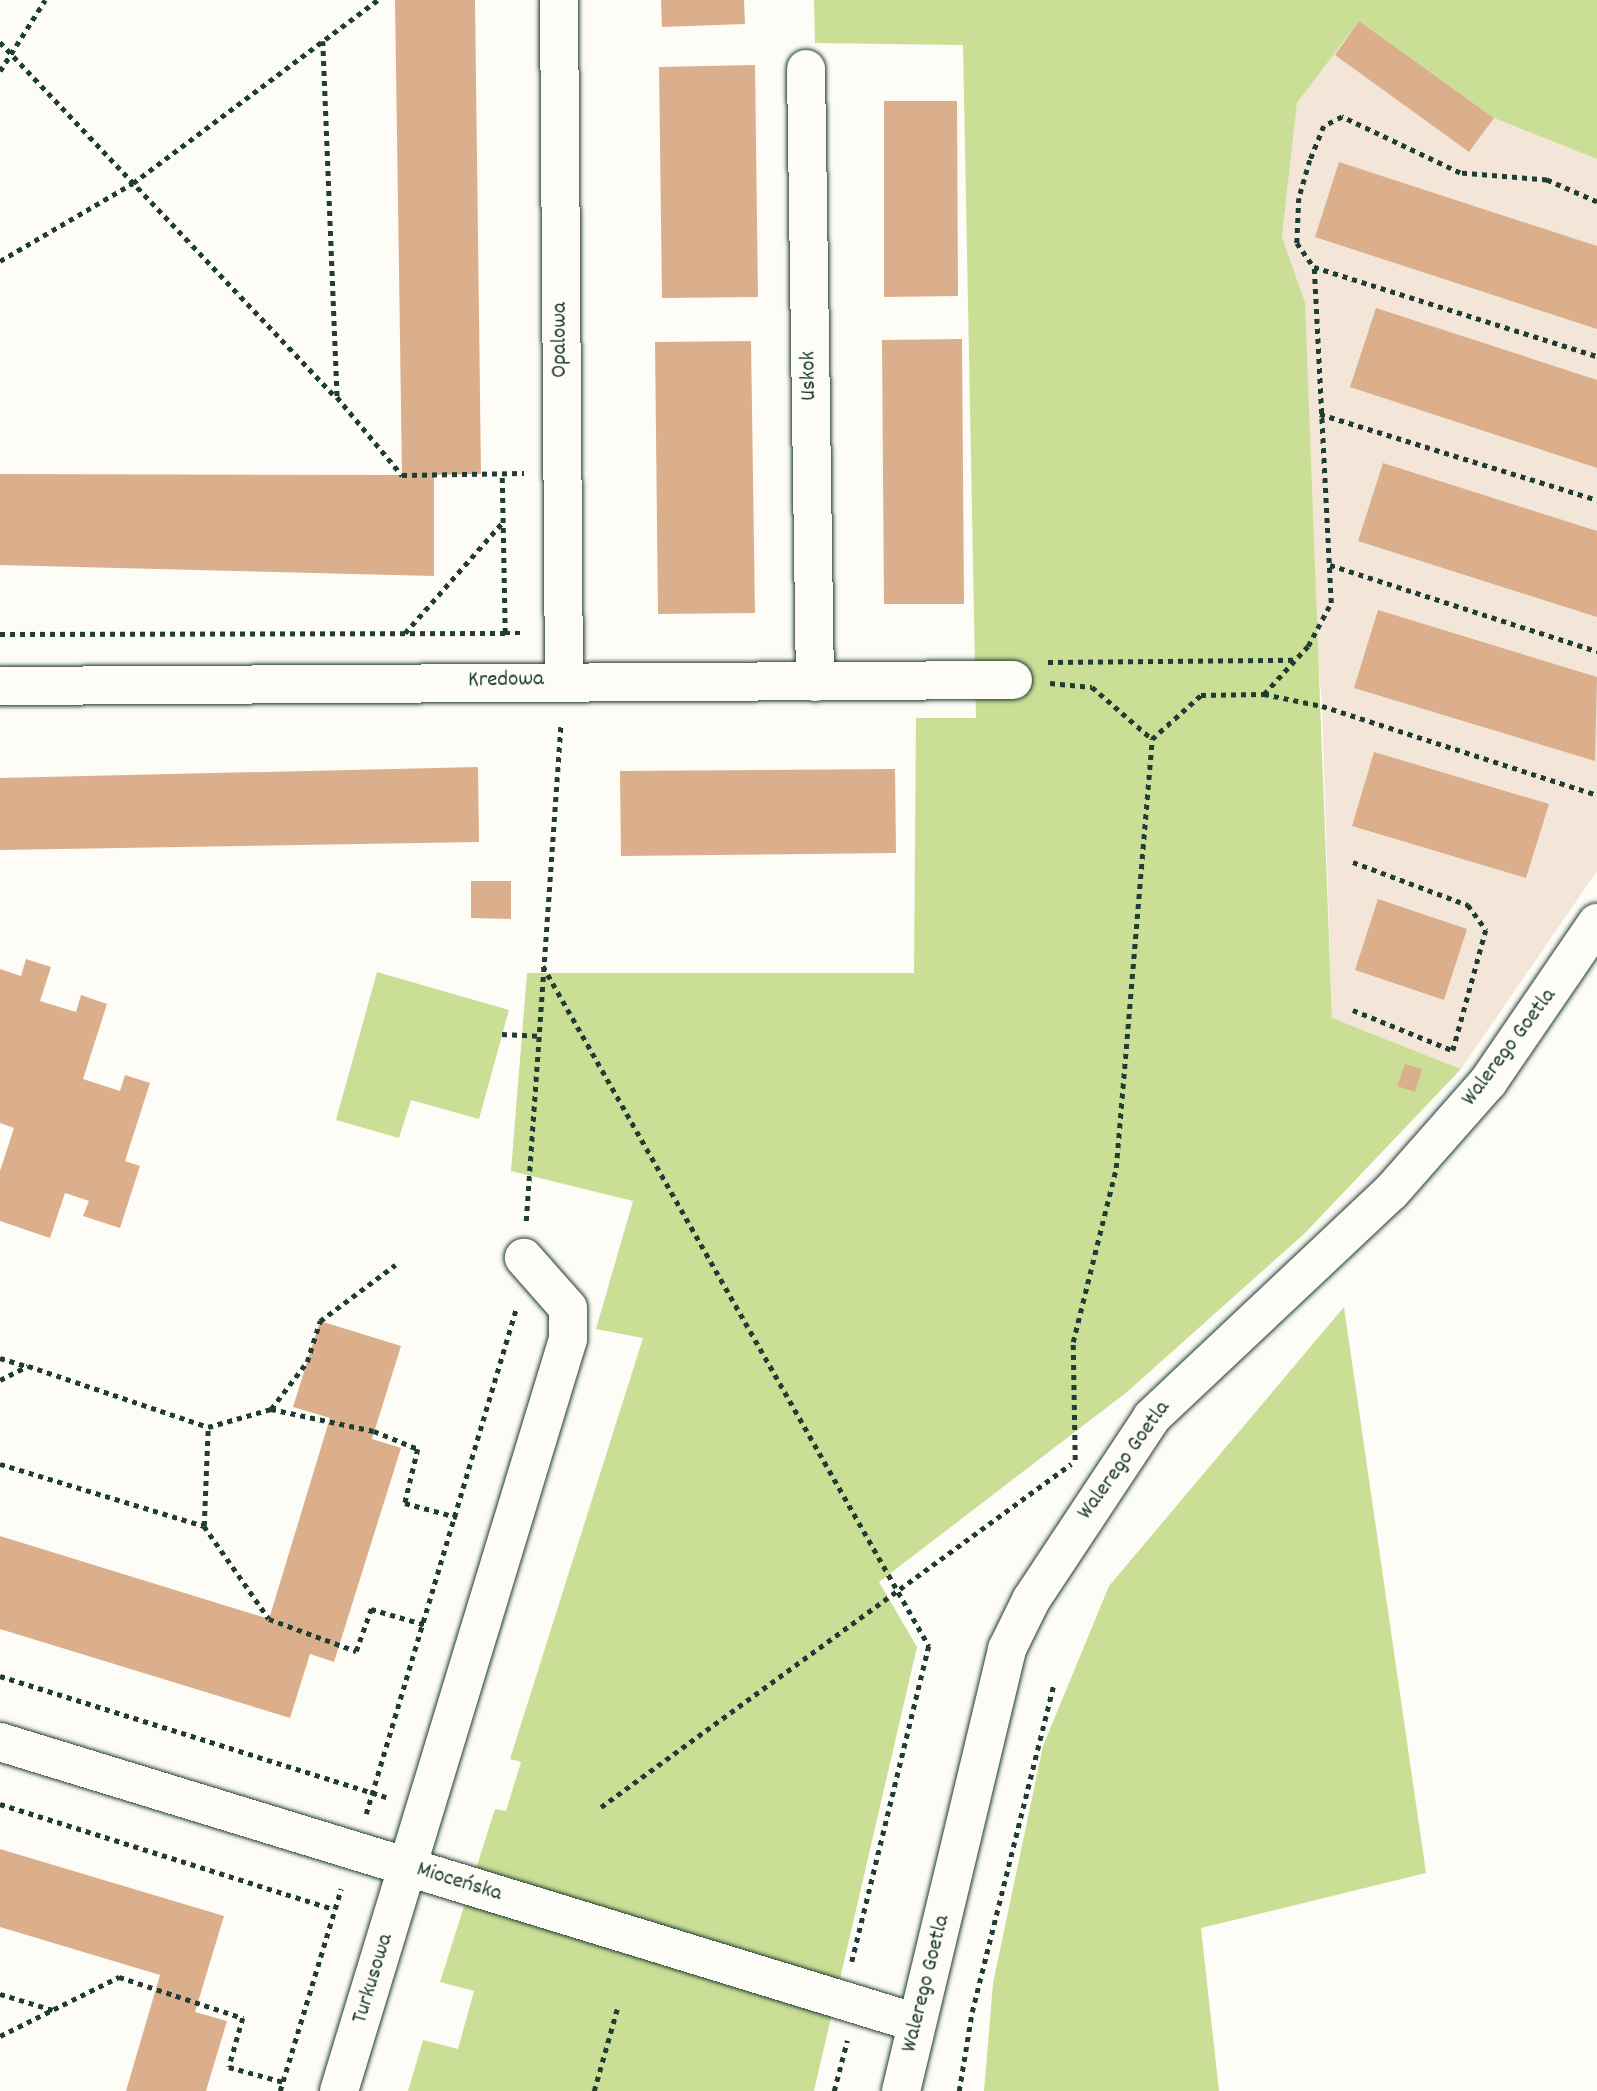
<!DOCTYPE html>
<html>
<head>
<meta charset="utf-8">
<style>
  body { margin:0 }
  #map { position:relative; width:1597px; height:2091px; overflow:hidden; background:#fdfcf7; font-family:Dekko,sans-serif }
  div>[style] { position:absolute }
  .built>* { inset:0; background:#f3e5d7 }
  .green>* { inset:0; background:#cadf95 }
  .building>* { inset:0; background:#dcaf8c }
  .path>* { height:4.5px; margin-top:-2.25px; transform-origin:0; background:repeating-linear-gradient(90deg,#1f3d34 0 5px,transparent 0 10px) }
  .roads { filter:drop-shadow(0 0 2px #1f3d34) drop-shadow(0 0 2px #1f3d34) }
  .minor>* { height:38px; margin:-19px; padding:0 19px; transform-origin:19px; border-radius:19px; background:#fdfcf7 }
  .tertiary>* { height:38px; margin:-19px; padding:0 19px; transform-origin:19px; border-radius:19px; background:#fdfcf7 }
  span { translate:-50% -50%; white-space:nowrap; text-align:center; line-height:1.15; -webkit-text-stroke:5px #fdfcf7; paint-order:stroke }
  .street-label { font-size:23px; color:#1f3d34 }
</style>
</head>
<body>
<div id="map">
  <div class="built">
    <i style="clip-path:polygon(1359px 21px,1494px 118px,1597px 159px,1597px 871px,1461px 1069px,1332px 1018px,1322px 706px,1282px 237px,1297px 103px)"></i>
  </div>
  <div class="green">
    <i style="clip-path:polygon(814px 0,1597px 0,1597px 159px,1494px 118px,1359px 21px,1297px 103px,1282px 237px,1305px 303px,1332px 1018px,1461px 1069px,1304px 1234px,1127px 1392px,879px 1582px,917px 1647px,814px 2091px,408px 2091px,423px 2040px,458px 2049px,474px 1991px,440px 1982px,495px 1809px,506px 1811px,521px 1762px,510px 1759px,643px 1338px,596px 1329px,633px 1201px,511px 1171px,527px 973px,914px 973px,916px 718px,976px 718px,963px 45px,815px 43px)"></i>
    <i style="clip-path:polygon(377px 972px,509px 1010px,479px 1119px,411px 1100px,399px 1138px,336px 1120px)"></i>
    <i style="clip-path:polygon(1344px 1307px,1426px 1873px,1201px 1928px,1219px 2091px,984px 2091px,993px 1983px,1043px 1746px,1109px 1586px)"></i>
  </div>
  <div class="building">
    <i style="clip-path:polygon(395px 0,475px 0,481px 474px,434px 475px,434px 576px,0 565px,0 474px,402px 475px)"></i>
    <i style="clip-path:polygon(661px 0,744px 0,745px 24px,662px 27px)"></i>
    <i style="clip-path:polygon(1359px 21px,1494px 118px,1469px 152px,1335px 55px)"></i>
    <i style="clip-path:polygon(755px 65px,758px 297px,662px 298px,659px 67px)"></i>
    <i style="clip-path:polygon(884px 101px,957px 101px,958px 296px,884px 297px)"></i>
    <i style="clip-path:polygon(1339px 162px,1597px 246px,1597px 329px,1315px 237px)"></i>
    <i style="clip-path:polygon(1376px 308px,1597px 380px,1597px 468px,1350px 387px)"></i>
    <i style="clip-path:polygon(962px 339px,964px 604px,884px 604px,882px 340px)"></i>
    <i style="clip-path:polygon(751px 341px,755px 613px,658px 614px,655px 342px)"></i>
    <i style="clip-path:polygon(1383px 463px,1597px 531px,1597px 617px,1358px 541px)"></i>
    <i style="clip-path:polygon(1378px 610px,1597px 677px,1595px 761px,1354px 688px)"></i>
    <i style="clip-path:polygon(1374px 752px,1549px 804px,1526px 878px,1352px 826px)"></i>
    <i style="clip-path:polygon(478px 767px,479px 842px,0 850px,0 778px)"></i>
    <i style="clip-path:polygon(895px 769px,896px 853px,621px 856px,620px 771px)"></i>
    <i style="clip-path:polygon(471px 881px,511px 881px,511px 919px,471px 918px)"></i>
    <i style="clip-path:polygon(1378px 899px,1467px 929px,1444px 1000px,1355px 970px)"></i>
    <i style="clip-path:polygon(26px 959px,51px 967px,40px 1001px,76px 1012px,81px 995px,107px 1004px,83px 1079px,120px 1091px,125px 1075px,150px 1083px,125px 1161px,140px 1166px,120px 1228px,83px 1216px,89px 1201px,65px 1193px,50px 1238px,0 1221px,0 1171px,14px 1128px,0 1123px,0 969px,21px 976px)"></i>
    <i style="clip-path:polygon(1405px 1064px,1422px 1069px,1415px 1092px,1397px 1086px)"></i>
    <i style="clip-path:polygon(320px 1321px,401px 1346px,372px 1439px,401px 1448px,334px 1662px,310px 1654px,290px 1718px,0 1629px,0 1536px,269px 1619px,330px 1418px,293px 1407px)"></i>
    <i style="clip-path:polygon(0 1849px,224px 1916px,195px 2012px,227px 2021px,206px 2091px,126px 2091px,160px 1975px,0 1927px)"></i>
  </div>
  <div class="path">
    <i style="left:323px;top:41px;width:356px;rotate:87.7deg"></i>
    <i style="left:337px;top:397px;width:102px;rotate:50.2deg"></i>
    <i style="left:402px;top:475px;width:122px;rotate:-0.9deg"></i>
    <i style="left:0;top:42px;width:489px;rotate:46.6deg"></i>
    <i style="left:0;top:71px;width:84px;rotate:-57.6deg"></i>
    <i style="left:1597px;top:202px;width:55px;rotate:-156.3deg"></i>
    <i style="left:1547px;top:180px;width:87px;rotate:-175.4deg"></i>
    <i style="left:1460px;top:173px;width:131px;rotate:-154.6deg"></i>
    <i style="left:1342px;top:117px;width:20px;rotate:153deg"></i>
    <i style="left:1324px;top:126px;width:37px;rotate:112deg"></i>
    <i style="left:1310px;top:160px;width:40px;rotate:106deg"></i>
    <i style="left:1299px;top:198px;width:45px;rotate:92.5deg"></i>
    <i style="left:1297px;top:243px;width:29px;rotate:55deg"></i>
    <i style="left:1314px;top:267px;width:297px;rotate:17.5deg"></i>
    <i style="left:0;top:261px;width:154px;rotate:-30.4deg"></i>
    <i style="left:133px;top:183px;width:306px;rotate:-36.8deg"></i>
    <i style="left:1320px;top:414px;width:290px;rotate:17.2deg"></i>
    <i style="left:1330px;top:565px;width:281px;rotate:17.9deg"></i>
    <i style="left:405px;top:633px;width:147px;rotate:-48.6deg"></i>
    <i style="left:505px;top:633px;width:20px"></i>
    <i style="left:0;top:634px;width:505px;rotate:-0.11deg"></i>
    <i style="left:505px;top:633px;width:160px;rotate:-91.1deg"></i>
    <i style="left:1048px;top:662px;width:247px;rotate:-0.5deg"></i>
    <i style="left:1050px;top:683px;width:42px;rotate:5.4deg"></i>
    <i style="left:1092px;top:687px;width:79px;rotate:40.9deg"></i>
    <i style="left:1264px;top:694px;width:65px;rotate:-47.5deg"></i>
    <i style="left:1308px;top:646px;width:49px;rotate:-61.9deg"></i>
    <i style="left:1331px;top:603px;width:336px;rotate:-92.9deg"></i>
    <i style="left:1353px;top:862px;width:123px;rotate:20.5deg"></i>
    <i style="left:1468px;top:905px;width:31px;rotate:54deg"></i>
    <i style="left:1486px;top:930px;width:125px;rotate:105.3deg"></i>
    <i style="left:543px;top:966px;width:782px;rotate:60.42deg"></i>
    <i style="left:929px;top:1646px;width:325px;rotate:103.7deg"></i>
    <i style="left:1353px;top:1010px;width:107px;rotate:22deg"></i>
    <i style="left:502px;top:1034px;width:35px;rotate:3deg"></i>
    <i style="left:526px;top:1221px;width:499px;rotate:-86deg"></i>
    <i style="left:0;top:1358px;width:28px;rotate:17deg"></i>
    <i style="left:0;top:1380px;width:31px;rotate:-27deg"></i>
    <i style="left:28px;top:1366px;width:190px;rotate:18.7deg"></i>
    <i style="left:208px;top:1427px;width:66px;rotate:-15.9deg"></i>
    <i style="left:271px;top:1409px;width:105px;rotate:12.1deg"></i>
    <i style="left:374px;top:1431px;width:48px;rotate:22.2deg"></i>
    <i style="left:418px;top:1449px;width:56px;rotate:103.5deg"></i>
    <i style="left:405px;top:1503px;width:54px;rotate:15.1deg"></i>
    <i style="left:271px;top:1409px;width:59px;rotate:-52.5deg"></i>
    <i style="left:307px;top:1362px;width:43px;rotate:-72.4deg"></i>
    <i style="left:320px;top:1321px;width:94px;rotate:-36.7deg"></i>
    <i style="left:1075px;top:1460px;width:118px;rotate:-91deg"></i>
    <i style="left:1073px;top:1342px;width:179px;rotate:-76.1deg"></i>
    <i style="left:1116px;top:1168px;width:431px;rotate:-85.2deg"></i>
    <i style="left:1152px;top:739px;width:66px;rotate:-41.9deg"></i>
    <i style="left:1201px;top:695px;width:63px;rotate:-0.9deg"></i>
    <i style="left:1264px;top:694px;width:59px;rotate:11.7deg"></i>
    <i style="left:1322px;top:706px;width:289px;rotate:17.9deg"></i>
    <i style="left:0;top:1464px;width:213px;rotate:16.9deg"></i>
    <i style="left:204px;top:1526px;width:113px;rotate:55deg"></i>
    <i style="left:269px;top:1619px;width:93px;rotate:20.2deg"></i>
    <i style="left:356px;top:1651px;width:45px;rotate:-70.3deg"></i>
    <i style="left:371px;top:1609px;width:57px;rotate:16.2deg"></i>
    <i style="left:204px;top:1526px;width:99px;rotate:-87.7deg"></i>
    <i style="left:0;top:1676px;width:405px;rotate:17.4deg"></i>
    <i style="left:0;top:1804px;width:350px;rotate:17.5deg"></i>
    <i style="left:601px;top:1807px;width:582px;rotate:-36.12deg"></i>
    <i style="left:366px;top:1814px;width:527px;rotate:-73.46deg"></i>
    <i style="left:0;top:1994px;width:55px;rotate:16.8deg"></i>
    <i style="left:0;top:2036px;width:133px;rotate:-26.4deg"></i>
    <i style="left:119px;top:1977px;width:131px;rotate:18.3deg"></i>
    <i style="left:243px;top:2018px;width:51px;rotate:105.9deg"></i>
    <i style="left:229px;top:2067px;width:56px;rotate:15.5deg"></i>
    <i style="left:280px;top:2091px;width:211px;rotate:-73.2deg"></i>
    <i style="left:594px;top:2091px;width:85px;rotate:-74.3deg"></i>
    <i style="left:834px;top:2091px;width:52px;rotate:-75.4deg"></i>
    <i style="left:959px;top:2091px;width:80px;rotate:-80.7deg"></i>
    <i style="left:972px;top:2012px;width:339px;rotate:-76deg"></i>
  </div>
  <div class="roads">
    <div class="minor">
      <i style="left:559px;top:0;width:680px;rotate:89.58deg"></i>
      <i style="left:806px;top:69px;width:613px;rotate:89.16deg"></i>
      <i style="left:0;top:686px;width:1013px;rotate:-0.34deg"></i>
      <i style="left:0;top:1742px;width:959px;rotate:17.04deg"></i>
      <i style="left:339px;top:2091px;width:786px;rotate:-73.06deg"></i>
      <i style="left:568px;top:1339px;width:31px;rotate:-90deg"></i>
      <i style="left:568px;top:1308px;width:67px;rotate:-131.3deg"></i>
    </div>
    <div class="tertiary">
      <i style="left:901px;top:2091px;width:455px;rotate:-76.5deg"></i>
      <i style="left:1007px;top:1649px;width:55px;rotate:-63.9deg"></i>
      <i style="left:1031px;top:1600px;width:219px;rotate:-56.5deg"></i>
      <i style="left:1152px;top:1417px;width:328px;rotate:-43.3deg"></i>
      <i style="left:1391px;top:1192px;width:147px;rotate:-48.6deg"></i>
      <i style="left:1488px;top:1082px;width:193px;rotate:-55.6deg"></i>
    </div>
  </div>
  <div class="street-label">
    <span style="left:561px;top:340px;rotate:-90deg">Opalowa</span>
    <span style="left:810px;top:376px;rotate:-91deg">Uskok</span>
    <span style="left:506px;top:681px;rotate:-1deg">Kredowa</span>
    <span style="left:1510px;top:1048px;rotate:-53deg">Walerego Goetla</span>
    <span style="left:1125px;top:1461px;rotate:-54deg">Walerego Goetla</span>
    <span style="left:459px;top:1883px;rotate:17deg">Mioceńska</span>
    <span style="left:374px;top:1979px;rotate:-73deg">Turkusowa</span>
    <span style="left:927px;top:1984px;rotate:-76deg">Walerego Goetla</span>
  </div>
</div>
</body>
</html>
